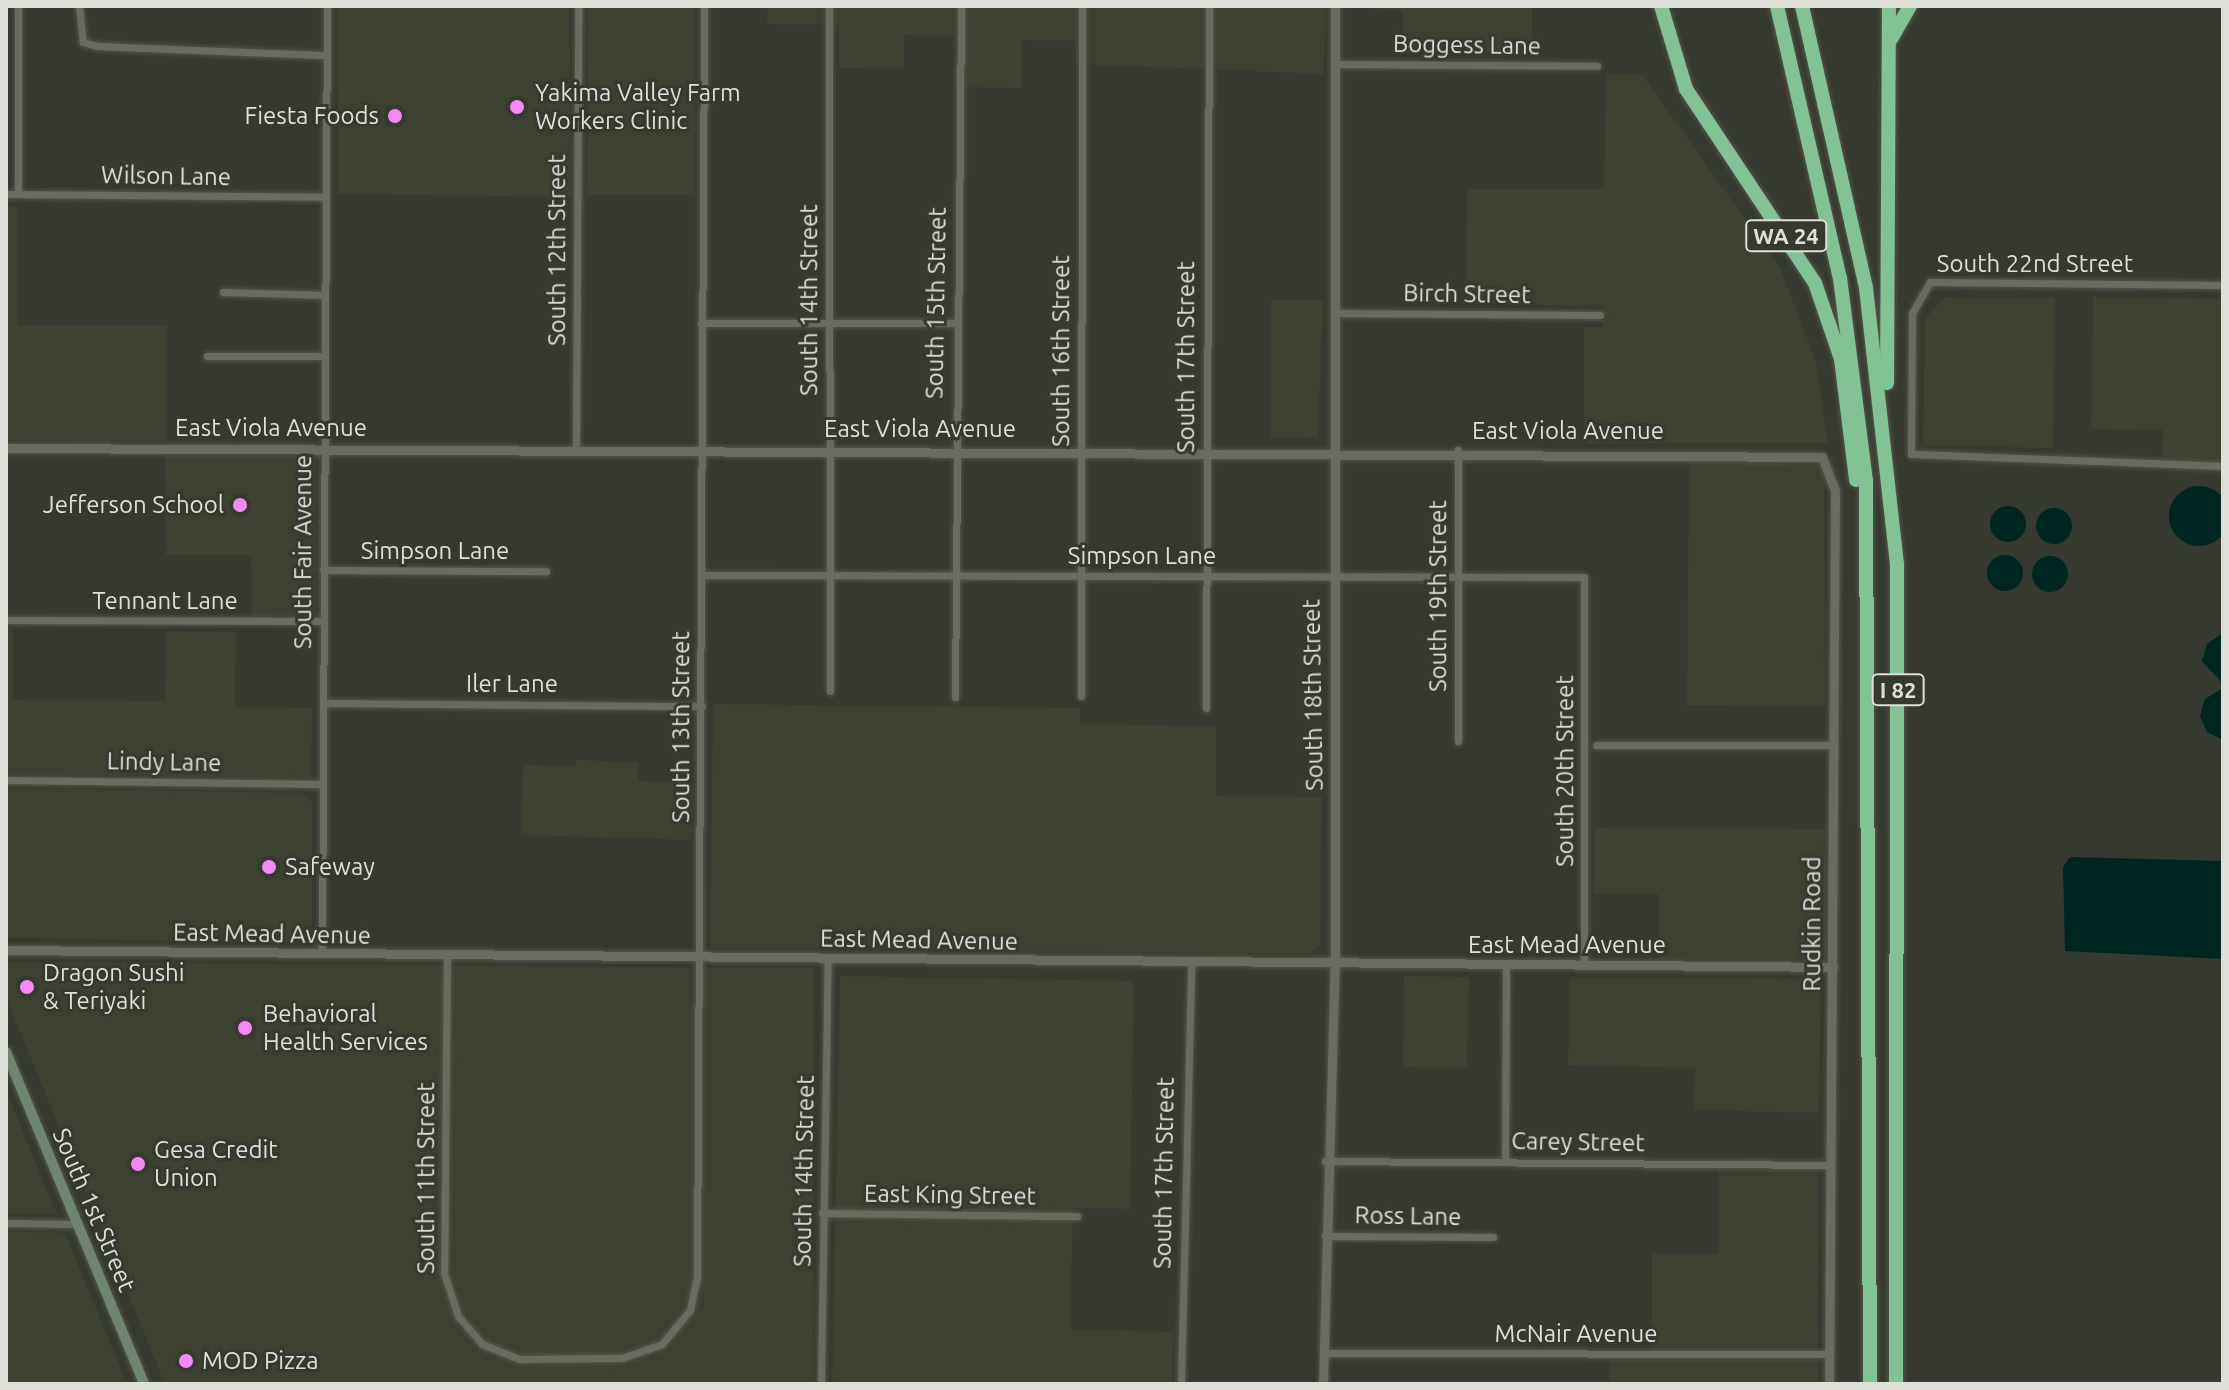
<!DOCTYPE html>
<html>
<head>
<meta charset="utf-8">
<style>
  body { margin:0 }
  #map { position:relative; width:2229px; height:1390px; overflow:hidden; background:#36392f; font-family:Ubuntu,sans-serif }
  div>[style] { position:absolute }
  .built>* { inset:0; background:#3c4131 }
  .water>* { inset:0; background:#002622 }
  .round { border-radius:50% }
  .roads { filter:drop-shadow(0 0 2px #53554d) drop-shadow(0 0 2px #53554d) }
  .minor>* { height:7px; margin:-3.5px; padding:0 3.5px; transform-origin:3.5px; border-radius:3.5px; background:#686b60 }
  .tertiary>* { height:9px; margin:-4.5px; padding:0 4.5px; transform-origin:4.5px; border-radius:4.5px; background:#686b60 }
  .secondary>* { height:10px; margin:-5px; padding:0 5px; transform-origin:5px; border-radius:5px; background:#708570 }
  .motorway>* { height:14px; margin:-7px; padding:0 7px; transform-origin:7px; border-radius:7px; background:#82c294 }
  .dots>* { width:22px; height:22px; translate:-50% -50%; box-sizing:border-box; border:4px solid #36392f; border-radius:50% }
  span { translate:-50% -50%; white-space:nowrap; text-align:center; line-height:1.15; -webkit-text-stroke:6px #36392f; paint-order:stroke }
  .shield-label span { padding:2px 6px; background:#36392f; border:2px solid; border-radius:6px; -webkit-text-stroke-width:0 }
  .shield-label { font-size:22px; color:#dddfd9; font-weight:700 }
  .street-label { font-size:24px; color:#dddfd9 }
  .poi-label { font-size:24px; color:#dddfd9 }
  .left { translate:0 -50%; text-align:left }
  .right { translate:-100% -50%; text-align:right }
  .frame { position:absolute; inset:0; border:8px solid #dddfd9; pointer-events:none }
</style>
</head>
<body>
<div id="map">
  <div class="built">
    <i style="clip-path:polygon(338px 6px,570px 6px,571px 197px,338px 194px)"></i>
    <i style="clip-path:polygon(588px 6px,695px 6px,695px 195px,587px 195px)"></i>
    <i style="clip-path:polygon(768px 6px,1325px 6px,1324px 74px,1076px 64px,1075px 41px,1022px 40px,1022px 88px,955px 87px,954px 36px,904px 35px,904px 69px,839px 68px,839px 25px,767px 24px)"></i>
    <i style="clip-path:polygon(1346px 6px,1532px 6px,1532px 52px,1403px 53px,1403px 11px)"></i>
    <i style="clip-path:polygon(1606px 73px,1642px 74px,1781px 270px,1816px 362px,1828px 443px,1584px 443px,1584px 327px,1603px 327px,1603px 307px,1466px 304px,1467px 189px,1604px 189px)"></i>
    <i style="clip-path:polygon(6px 206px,17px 207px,17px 325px,167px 325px,167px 441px,6px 440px)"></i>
    <i style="clip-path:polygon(1944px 297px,2055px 298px,2053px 448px,1923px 446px,1925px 319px)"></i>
    <i style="clip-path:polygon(2093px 297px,2223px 299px,2223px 470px,2162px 469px,2163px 430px,2091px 429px)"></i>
    <i style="clip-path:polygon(1271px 300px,1323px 300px,1318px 437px,1271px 439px)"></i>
    <i style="clip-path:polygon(165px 455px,315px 455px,316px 615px,252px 615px,251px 555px,166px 555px)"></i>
    <i style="clip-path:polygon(1689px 460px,1824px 466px,1826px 706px,1687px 705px)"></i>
    <i style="clip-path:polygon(6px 627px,13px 627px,13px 700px,165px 701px,166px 631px,236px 632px,235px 707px,312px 708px,311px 777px,6px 774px)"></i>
    <i style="clip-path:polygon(713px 704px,1080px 708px,1080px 724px,1216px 726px,1216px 796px,1322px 797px,1320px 945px,1308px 954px,710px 948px)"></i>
    <i style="clip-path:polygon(576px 760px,638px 762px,638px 781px,693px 783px,691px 840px,521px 835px,523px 765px,575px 766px)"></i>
    <i style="clip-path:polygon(6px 788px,304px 793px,312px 803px,312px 934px,302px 943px,6px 938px)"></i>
    <i style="clip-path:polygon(1595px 828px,1826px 829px,1826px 959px,1659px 959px,1659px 894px,1594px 894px)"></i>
    <i style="clip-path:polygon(6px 962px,814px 968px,813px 1384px,165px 1384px,6px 998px)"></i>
    <i style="clip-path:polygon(840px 976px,1134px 981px,1130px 1209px,1073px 1208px,1070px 1329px,1173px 1332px,1172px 1384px,832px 1384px)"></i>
    <i style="clip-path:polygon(1404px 976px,1469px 977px,1467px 1068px,1403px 1067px)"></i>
    <i style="clip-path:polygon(1570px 977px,1811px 979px,1821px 989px,1819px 1113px,1693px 1110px,1695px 1068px,1568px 1065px)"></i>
    <i style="clip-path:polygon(6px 1090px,57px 1215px,6px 1214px)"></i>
    <i style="clip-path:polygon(1818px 1159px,1818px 1384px,1609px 1384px,1609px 1350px,1652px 1350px,1652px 1254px,1719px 1254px,1719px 1160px)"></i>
    <i style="clip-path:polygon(6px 1231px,65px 1233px,127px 1384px,6px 1384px)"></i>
  </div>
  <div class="water">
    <i class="round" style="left:2169px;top:486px;width:60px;height:60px"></i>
    <i class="round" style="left:1990px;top:506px;width:36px;height:36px"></i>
    <i class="round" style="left:2036px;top:508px;width:36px;height:36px"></i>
    <i class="round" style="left:1987px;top:555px;width:36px;height:36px"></i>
    <i class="round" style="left:2032px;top:556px;width:36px;height:36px"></i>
    <i style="clip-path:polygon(2223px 633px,2223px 684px,2202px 661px,2207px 644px)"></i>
    <i style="clip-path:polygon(2223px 688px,2223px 740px,2207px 732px,2200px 716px,2205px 699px)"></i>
    <i style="clip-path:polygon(2070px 857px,2223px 861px,2223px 959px,2065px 951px,2063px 867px)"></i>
  </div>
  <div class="roads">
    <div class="minor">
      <i style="left:79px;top:6px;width:36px;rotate:84deg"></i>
      <i style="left:83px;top:42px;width:15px;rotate:16deg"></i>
      <i style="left:97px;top:46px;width:229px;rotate:2.3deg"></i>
      <i style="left:829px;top:6px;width:685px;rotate:89.92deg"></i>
      <i style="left:1336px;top:64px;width:261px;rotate:0.4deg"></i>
      <i style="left:6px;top:194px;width:320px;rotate:0.5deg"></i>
      <i style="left:18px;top:194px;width:188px;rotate:-90deg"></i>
      <i style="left:2223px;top:285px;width:293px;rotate:-179.4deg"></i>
      <i style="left:1930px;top:282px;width:36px;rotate:120deg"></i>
      <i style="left:1912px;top:313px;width:141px;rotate:90.4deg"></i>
      <i style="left:1911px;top:454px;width:312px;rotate:2.2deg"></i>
      <i style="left:223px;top:292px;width:102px;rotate:1.7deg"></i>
      <i style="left:1334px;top:313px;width:266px;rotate:0.4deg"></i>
      <i style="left:701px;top:323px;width:255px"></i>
      <i style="left:207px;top:356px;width:117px"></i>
      <i style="left:576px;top:447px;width:441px;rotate:-89.7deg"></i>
      <i style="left:1458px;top:450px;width:291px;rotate:90deg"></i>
      <i style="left:323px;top:570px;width:223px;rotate:0.3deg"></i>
      <i style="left:701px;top:575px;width:883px;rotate:0.13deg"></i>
      <i style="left:1584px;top:577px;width:389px;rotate:90deg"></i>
      <i style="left:6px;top:620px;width:317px;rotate:0.2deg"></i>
      <i style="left:1081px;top:696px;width:690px;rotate:-89.92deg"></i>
      <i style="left:955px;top:697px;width:691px;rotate:-89.5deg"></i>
      <i style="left:323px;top:703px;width:379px;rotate:0.5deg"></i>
      <i style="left:1206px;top:708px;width:702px;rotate:-89.76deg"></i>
      <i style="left:1596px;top:745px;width:236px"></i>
      <i style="left:6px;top:780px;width:316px;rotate:0.7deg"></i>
      <i style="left:322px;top:954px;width:948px;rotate:-89.7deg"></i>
      <i style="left:447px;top:956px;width:317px;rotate:90.5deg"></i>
      <i style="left:444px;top:1273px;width:45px;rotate:72deg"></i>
      <i style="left:458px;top:1316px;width:37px;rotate:49deg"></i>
      <i style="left:482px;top:1344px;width:40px;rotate:22deg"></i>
      <i style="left:519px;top:1359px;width:103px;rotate:-0.6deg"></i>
      <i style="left:622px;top:1358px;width:42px;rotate:-19.3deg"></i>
      <i style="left:662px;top:1344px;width:44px;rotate:-50.5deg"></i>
      <i style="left:690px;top:1310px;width:33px;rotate:-78deg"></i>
      <i style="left:697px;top:1278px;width:1272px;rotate:-89.68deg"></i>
      <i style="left:1325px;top:1161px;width:506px;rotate:0.45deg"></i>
      <i style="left:1505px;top:1161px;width:196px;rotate:-89.7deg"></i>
      <i style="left:822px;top:1213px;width:255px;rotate:0.7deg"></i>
      <i style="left:6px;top:1223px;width:72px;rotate:0.8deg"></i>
      <i style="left:1325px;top:1236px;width:168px;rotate:0.3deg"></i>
      <i style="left:1323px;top:1353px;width:506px;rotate:0.11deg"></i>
      <i style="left:821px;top:1384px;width:425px;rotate:-89.1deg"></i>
      <i style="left:1181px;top:1384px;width:420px;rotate:-88.6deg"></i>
    </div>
    <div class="tertiary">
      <i style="left:6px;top:448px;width:1816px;rotate:0.28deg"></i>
      <i style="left:1822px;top:457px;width:36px;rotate:69deg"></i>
      <i style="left:1835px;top:491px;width:893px;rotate:90.38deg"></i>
      <i style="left:6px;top:950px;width:1827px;rotate:0.53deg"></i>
      <i style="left:1323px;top:1384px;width:420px;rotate:-88.4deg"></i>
      <i style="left:1335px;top:964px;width:958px;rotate:-90deg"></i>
    </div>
    <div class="secondary">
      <i style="left:6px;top:1052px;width:360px;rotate:67.4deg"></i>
    </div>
    <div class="motorway">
      <i style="left:1661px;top:6px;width:87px;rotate:73.2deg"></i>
      <i style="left:1686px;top:89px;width:233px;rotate:56.4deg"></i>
      <i style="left:1815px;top:283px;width:80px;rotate:71.1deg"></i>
      <i style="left:1841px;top:359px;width:122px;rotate:82.9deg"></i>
      <i style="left:1777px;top:6px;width:279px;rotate:77deg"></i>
      <i style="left:1840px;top:278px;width:205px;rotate:82.7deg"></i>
      <i style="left:1866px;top:481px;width:903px;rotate:89.75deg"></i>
      <i style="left:1802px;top:6px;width:289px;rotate:77.2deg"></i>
      <i style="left:1866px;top:288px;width:278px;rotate:83.6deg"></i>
      <i style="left:1897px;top:564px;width:820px;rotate:90.07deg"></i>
      <i style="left:1891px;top:39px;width:38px;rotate:-60deg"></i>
      <i style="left:1887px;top:383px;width:377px;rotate:-89.7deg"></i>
    </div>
  </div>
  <div class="dots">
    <i style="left:517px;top:107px;background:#f18af4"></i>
    <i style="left:395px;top:116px;background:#f18af4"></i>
    <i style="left:240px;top:505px;background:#f18af4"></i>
    <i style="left:269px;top:867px;background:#f18af4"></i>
    <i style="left:27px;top:987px;background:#f18af4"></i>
    <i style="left:245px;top:1028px;background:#f18af4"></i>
    <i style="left:138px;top:1164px;background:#f18af4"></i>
    <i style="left:186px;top:1361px;background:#f18af4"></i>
  </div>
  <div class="shield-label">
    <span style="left:1786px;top:236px">WA 24</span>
    <span style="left:1898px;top:690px">I 82</span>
  </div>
  <div class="street-label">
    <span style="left:1467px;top:45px;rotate:1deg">Boggess Lane</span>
    <span style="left:166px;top:176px;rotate:1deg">Wilson Lane</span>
    <span style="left:557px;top:250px;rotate:-90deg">South 12th Street</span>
    <span style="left:2035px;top:264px">South 22nd Street</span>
    <span style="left:1467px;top:294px;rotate:1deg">Birch Street</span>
    <span style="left:809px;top:300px;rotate:-90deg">South 14th Street</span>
    <span style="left:936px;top:303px;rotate:-89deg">South 15th Street</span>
    <span style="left:1061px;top:351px;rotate:-90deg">South 16th Street</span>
    <span style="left:1186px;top:357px;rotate:-90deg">South 17th Street</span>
    <span style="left:271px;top:428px">East Viola Avenue</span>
    <span style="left:920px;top:429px">East Viola Avenue</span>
    <span style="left:1568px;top:431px">East Viola Avenue</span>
    <span style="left:435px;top:551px">Simpson Lane</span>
    <span style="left:303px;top:552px;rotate:-90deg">South Fair Avenue</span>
    <span style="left:1142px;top:556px">Simpson Lane</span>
    <span style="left:1438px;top:596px;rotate:-90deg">South 19th Street</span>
    <span style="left:165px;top:601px">Tennant Lane</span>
    <span style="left:512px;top:684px">Iler Lane</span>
    <span style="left:1313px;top:695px;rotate:-91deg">South 18th Street</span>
    <span style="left:681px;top:727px;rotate:-90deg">South 13th Street</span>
    <span style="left:164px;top:762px;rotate:1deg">Lindy Lane</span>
    <span style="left:1565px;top:771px;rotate:-90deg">South 20th Street</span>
    <span style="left:1812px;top:924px;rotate:-90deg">Rudkin Road</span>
    <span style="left:272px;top:934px;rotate:1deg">East Mead Avenue</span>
    <span style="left:919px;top:940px;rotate:1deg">East Mead Avenue</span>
    <span style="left:1567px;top:945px">East Mead Avenue</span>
    <span style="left:1578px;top:1142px;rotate:1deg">Carey Street</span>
    <span style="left:804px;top:1171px;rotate:-89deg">South 14th Street</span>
    <span style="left:1164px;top:1173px;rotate:-89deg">South 17th Street</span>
    <span style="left:426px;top:1178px;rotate:-90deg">South 11th Street</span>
    <span style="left:950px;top:1195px;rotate:1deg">East King Street</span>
    <span style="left:94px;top:1210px;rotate:67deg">South 1st Street</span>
    <span style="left:1408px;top:1216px;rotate:1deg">Ross Lane</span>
    <span style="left:1576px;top:1334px">McNair Avenue</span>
  </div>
  <div class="poi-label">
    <span class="left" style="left:535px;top:107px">Yakima Valley Farm<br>Workers Clinic</span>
    <span class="right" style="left:379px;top:116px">Fiesta Foods</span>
    <span class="right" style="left:224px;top:505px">Jefferson School</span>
    <span class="left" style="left:285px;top:867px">Safeway</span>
    <span class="left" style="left:43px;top:987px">Dragon Sushi<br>&amp; Teriyaki</span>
    <span class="left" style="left:263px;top:1028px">Behavioral<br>Health Services</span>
    <span class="left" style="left:154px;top:1164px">Gesa Credit<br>Union</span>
    <span class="left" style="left:202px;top:1361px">MOD Pizza</span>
  </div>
  <div class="frame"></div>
</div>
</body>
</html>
